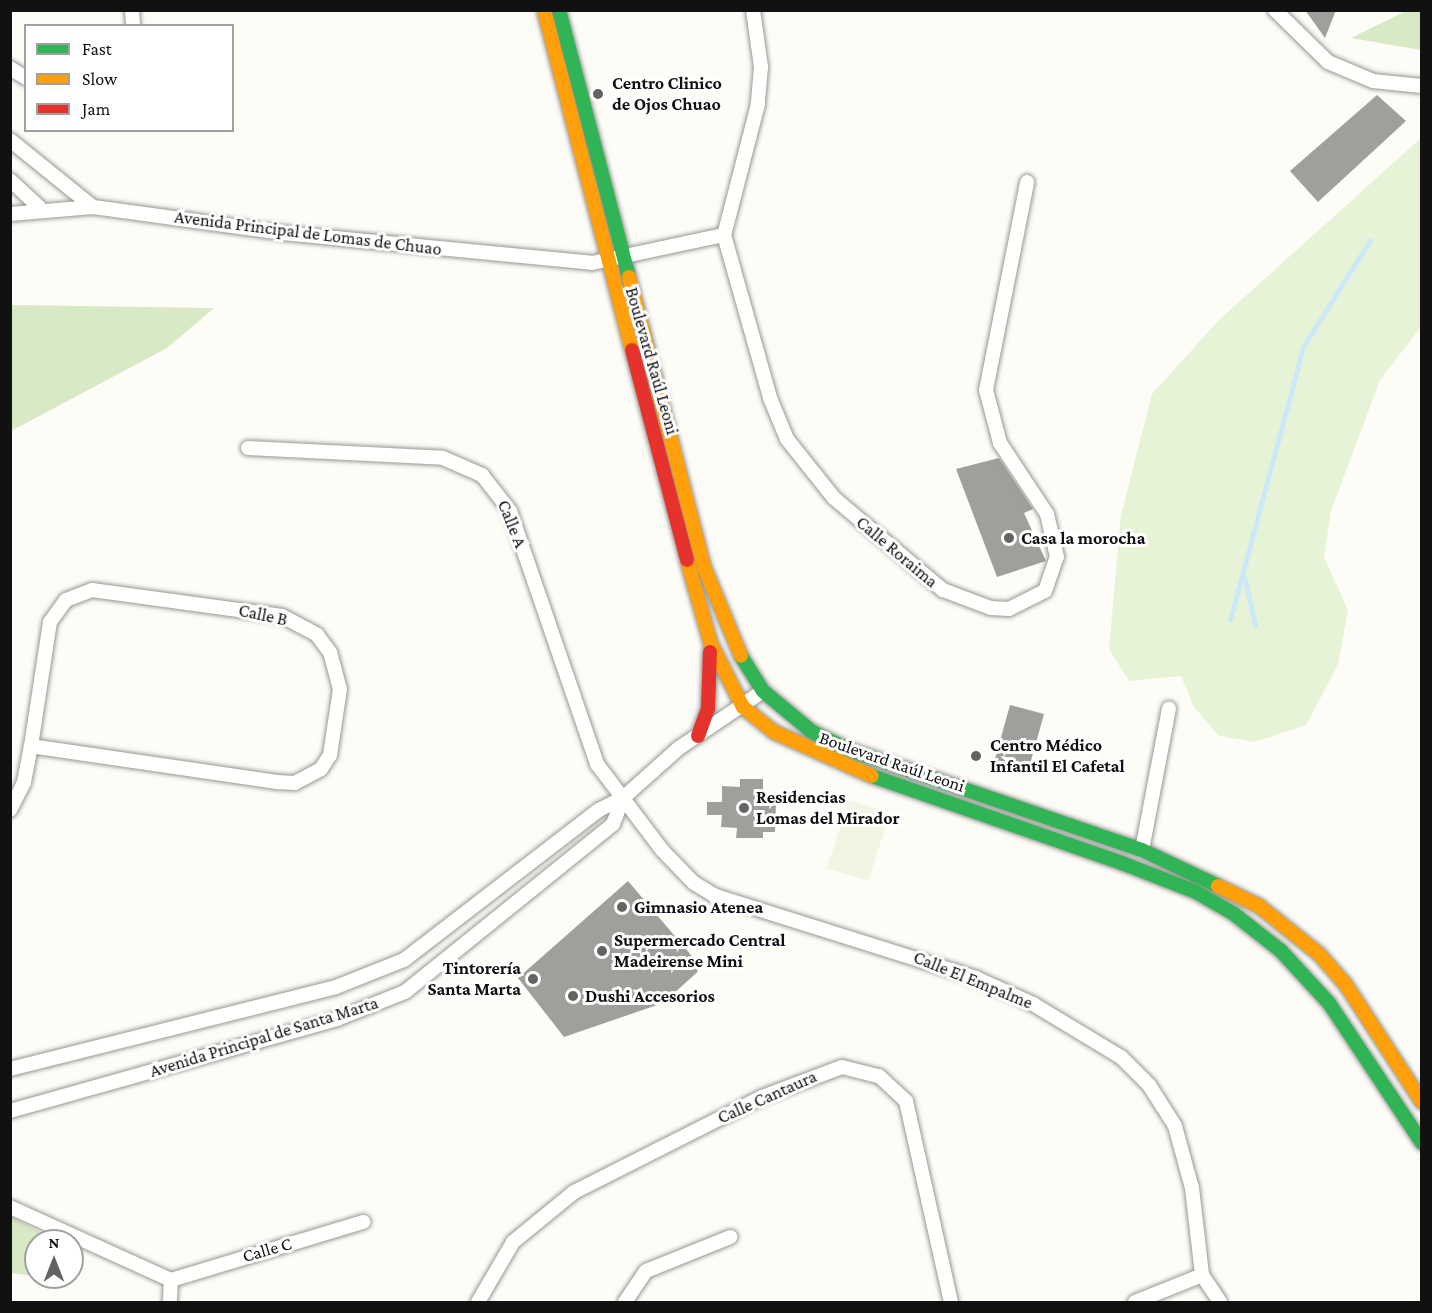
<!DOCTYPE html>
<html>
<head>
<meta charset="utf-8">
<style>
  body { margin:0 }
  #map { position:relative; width:1432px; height:1313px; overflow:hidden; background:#fdfcf7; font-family:"Crimson Pro",serif }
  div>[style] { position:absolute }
  .green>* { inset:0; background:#e7f3d7 }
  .forest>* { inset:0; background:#d8eac5 }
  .pitch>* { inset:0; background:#f0f6e1 }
  .stream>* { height:5px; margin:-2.5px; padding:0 2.5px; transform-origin:2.5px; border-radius:2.5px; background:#cde8f7 }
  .building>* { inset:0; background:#a19f9c }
  .roads { filter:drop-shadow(0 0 2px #979795) drop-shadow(0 0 2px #979795) }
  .street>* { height:14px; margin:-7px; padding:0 7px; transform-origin:7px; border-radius:7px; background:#fffffe }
  .fast>* { height:14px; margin:-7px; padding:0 7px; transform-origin:7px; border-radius:7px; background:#30b455 }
  .slow>* { height:14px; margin:-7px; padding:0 7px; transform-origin:7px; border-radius:7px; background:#ff9f0a }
  .jam>* { height:14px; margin:-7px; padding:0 7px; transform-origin:7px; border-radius:7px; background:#e5322d }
  .dots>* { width:16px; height:16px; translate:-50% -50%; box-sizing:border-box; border:3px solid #fff; border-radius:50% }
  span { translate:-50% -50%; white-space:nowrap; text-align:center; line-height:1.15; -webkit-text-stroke:6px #fff; paint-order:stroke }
  .poi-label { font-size:18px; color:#111; font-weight:700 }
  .left { translate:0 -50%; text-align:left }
  .right { translate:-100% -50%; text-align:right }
  .street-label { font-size:18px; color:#111 }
  .frame { position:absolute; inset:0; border:12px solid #111; pointer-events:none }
  .legend { position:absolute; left:24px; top:24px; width:210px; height:108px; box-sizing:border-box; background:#fff; border:2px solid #a0a0a0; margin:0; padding:8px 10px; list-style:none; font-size:18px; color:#111 }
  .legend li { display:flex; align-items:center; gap:12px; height:30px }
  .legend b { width:30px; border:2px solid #a0a0a0 }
  .north { position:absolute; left:24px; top:1229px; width:60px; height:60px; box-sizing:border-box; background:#fff; border:2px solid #a0a0a0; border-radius:50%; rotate:0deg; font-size:16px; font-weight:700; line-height:24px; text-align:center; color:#111 }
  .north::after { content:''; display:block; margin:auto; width:21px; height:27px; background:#646362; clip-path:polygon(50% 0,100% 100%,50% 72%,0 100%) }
</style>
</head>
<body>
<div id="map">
  <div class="green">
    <i style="clip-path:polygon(1421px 138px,1421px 327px,1380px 380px,1331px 511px,1324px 557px,1348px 610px,1338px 665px,1306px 725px,1255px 742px,1219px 736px,1194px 707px,1181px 676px,1129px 681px,1109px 649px,1121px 515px,1152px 394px,1219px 320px)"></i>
  </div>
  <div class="forest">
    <i style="clip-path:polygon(1408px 10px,1421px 11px,1421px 50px,1351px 38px)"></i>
    <i style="clip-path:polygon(11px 305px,214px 308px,167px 348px,11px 431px)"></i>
    <i style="clip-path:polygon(10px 1216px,57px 1241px,36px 1241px,36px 1276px,11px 1273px)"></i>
  </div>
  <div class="pitch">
    <i style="clip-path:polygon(849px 800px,890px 813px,868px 881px,827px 868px)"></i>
  </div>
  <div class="stream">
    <i style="left:1245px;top:579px;width:47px;rotate:77.7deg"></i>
    <i style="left:1230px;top:620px;width:283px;rotate:-75deg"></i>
    <i style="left:1303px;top:347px;width:126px;rotate:-57.9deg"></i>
  </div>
  <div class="building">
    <i style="clip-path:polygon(1305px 10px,1336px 10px,1325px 38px)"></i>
    <i style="clip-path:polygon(1377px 95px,1406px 121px,1318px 202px,1290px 171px)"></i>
    <i style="clip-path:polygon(999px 458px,1033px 509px,1024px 513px,1046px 561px,997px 577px,956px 469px)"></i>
    <i style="clip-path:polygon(1010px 705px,1044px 714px,1027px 775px,993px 766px)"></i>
    <i style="clip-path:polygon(740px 779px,763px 779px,763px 801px,776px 802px,775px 832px,763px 832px,763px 838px,736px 838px,737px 828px,721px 827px,722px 815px,707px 815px,707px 802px,722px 802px,722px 786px,740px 787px)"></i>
    <i style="clip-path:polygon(628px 881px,702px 968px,663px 1003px,564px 1037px,518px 978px)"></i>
  </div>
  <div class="roads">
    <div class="street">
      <i style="left:132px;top:10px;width:16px;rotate:86deg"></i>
      <i style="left:753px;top:10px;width:58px;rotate:82deg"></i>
      <i style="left:761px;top:67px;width:37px;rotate:95deg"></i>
      <i style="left:758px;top:104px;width:135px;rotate:104.5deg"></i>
      <i style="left:724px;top:235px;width:169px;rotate:74.2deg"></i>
      <i style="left:770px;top:398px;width:44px;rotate:67.5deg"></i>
      <i style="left:787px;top:439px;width:75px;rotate:51.5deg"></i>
      <i style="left:834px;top:498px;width:143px;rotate:40.2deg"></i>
      <i style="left:943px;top:590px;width:51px;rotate:20.6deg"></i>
      <i style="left:991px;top:608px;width:18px;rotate:3deg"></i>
      <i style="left:1009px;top:609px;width:40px;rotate:-26.6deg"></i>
      <i style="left:1045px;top:591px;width:36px;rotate:-71deg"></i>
      <i style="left:1057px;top:557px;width:44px;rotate:-103.1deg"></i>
      <i style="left:1047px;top:514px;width:85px;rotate:-123.5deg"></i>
      <i style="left:1000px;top:443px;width:55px;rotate:-104.8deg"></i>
      <i style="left:986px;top:390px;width:212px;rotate:-78.8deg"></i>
      <i style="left:1275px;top:10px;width:74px;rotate:44.5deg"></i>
      <i style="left:1328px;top:62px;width:49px;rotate:22.9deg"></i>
      <i style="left:1373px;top:81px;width:49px;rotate:5.8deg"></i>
      <i style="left:10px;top:68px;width:19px;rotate:32deg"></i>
      <i style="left:10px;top:140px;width:107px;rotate:38.9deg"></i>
      <i style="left:10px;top:180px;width:41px;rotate:43deg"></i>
      <i style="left:10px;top:214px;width:83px;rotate:-4.8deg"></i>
      <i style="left:93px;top:207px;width:192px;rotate:7.8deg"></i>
      <i style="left:283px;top:233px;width:310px;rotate:5.5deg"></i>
      <i style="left:592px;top:263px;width:135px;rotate:-12deg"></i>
      <i style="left:248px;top:448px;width:195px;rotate:2.9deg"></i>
      <i style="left:443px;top:458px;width:43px;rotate:23.6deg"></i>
      <i style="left:482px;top:475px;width:46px;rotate:52.1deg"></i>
      <i style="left:510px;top:511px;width:268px;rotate:71deg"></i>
      <i style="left:597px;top:764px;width:108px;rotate:52.9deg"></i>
      <i style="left:662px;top:850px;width:46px;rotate:45.9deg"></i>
      <i style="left:694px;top:883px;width:26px;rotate:31deg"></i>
      <i style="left:716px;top:896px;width:273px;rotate:17.5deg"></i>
      <i style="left:976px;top:978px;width:63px;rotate:24.5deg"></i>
      <i style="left:1033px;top:1004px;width:103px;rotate:31.1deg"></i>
      <i style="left:1121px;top:1057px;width:40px;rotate:45deg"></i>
      <i style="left:1149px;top:1085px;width:49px;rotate:57.6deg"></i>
      <i style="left:1175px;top:1126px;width:64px;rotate:74.7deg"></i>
      <i style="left:1192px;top:1188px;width:88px;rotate:83.4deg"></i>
      <i style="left:1202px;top:1275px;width:32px;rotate:56deg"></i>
      <i style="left:92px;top:590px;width:192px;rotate:7.8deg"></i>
      <i style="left:282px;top:616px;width:40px;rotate:28deg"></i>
      <i style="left:317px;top:635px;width:21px;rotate:53deg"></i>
      <i style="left:330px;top:652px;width:38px;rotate:75deg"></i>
      <i style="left:340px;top:689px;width:67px;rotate:98.6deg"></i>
      <i style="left:330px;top:755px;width:17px;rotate:123deg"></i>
      <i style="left:321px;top:769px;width:30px;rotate:152deg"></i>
      <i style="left:295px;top:783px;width:18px;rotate:-177deg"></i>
      <i style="left:277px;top:782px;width:249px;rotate:-171.7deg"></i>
      <i style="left:31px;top:746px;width:125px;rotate:-81.3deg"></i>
      <i style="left:50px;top:622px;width:27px;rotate:-54deg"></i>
      <i style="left:66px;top:600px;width:28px;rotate:-21deg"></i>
      <i style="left:10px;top:810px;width:31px;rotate:-63deg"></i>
      <i style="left:24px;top:782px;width:37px;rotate:-79deg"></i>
      <i style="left:1142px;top:850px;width:144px;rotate:-79.2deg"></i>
      <i style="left:10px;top:1069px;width:336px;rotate:-14.1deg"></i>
      <i style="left:336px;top:987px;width:73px;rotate:-21.7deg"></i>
      <i style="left:404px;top:960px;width:246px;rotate:-37.6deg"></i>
      <i style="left:599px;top:810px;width:27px;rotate:-27deg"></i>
      <i style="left:623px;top:798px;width:75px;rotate:-41.8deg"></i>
      <i style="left:679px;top:748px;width:102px;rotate:-34.2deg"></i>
      <i style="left:10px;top:1111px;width:340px;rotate:-15.7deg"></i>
      <i style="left:337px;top:1019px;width:73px;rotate:-21.7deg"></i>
      <i style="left:405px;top:992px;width:267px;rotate:-38.9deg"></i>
      <i style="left:613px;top:824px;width:28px;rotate:-69deg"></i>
      <i style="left:10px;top:1207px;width:177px;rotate:24.4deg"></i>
      <i style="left:171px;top:1280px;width:22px;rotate:93deg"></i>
      <i style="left:171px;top:1280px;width:201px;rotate:-16.8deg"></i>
      <i style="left:478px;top:1302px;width:69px;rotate:-59.7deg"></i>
      <i style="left:513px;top:1242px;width:79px;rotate:-39.3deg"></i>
      <i style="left:574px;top:1192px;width:211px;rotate:-26.8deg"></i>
      <i style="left:762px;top:1097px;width:85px;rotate:-20.6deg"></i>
      <i style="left:842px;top:1067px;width:38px;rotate:14deg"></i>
      <i style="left:879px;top:1076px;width:37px;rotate:43deg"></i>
      <i style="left:906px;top:1101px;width:206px;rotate:77.4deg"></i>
      <i style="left:625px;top:1302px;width:37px;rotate:-56deg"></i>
      <i style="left:646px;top:1271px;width:91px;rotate:-22deg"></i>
      <i style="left:1135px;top:1302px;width:72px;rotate:-21.9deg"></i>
    </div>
    <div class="fast">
      <i style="left:559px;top:10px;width:276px;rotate:75.3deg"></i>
      <i style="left:741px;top:656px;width:41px;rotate:57.8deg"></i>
      <i style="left:763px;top:691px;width:62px;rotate:39.8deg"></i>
      <i style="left:811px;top:731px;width:40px;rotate:26.6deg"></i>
      <i style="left:847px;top:749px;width:312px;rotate:18.9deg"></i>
      <i style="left:1142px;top:850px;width:84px;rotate:25.3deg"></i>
      <i style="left:872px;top:776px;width:265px;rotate:19.2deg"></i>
      <i style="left:1122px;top:863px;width:79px;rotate:21.4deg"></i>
      <i style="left:1196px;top:892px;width:44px;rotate:30.1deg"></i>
      <i style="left:1234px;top:914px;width:60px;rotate:38.2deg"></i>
      <i style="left:1281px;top:951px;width:71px;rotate:47.3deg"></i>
      <i style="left:1329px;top:1003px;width:168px;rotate:56.4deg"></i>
    </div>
    <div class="slow">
      <i style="left:544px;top:10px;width:351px;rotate:75.5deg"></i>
      <i style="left:629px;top:277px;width:300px;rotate:75.5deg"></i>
      <i style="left:704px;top:567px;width:96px;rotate:67.4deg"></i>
      <i style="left:687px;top:560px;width:87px;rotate:74.1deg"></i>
      <i style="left:711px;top:644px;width:71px;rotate:63.1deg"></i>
      <i style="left:743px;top:707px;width:40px;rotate:39deg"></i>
      <i style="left:774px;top:732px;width:107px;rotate:24.2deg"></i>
      <i style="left:1218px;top:886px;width:46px;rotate:26deg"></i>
      <i style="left:1259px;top:906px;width:77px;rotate:38.7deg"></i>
      <i style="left:1319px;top:954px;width:41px;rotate:48.9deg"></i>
      <i style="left:1346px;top:985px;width:140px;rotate:57deg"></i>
    </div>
    <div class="jam">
      <i style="left:632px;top:350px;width:217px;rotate:75.3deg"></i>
      <i style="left:698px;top:736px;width:30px;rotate:-70deg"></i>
      <i style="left:708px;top:708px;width:56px;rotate:-88deg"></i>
    </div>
  </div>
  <div class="dots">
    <i style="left:598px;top:94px;background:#646362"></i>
    <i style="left:1009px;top:538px;background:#646362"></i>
    <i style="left:976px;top:756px;background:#646362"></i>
    <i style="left:744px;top:808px;background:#646362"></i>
    <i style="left:622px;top:907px;background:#646362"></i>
    <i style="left:602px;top:951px;background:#646362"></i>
    <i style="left:533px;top:979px;background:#646362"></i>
    <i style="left:573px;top:996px;background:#646362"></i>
  </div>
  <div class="poi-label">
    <span class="left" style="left:612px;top:94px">Centro Clinico<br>de Ojos Chuao</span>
    <span class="left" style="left:1021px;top:538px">Casa la morocha</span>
    <span class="left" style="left:990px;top:756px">Centro Médico<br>Infantil El Cafetal</span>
    <span class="left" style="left:756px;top:808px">Residencias<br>Lomas del Mirador</span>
    <span class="left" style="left:634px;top:907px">Gimnasio Atenea</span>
    <span class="left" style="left:614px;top:951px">Supermercado Central<br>Madeirense Mini</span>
    <span class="right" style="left:521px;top:979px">Tintorería<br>Santa Marta</span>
    <span class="left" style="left:585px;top:996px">Dushi Accesorios</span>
  </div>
  <div class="street-label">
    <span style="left:308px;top:233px;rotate:7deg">Avenida Principal de Lomas de Chuao</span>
    <span style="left:652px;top:361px;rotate:74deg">Boulevard Raúl Leoni</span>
    <span style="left:512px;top:524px;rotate:68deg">Calle A</span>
    <span style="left:897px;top:552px;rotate:40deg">Calle Roraima</span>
    <span style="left:263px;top:615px;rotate:12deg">Calle B</span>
    <span style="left:892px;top:762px;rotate:19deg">Boulevard Raúl Leoni</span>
    <span style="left:973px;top:980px;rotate:22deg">Calle El Empalme</span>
    <span style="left:264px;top:1037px;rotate:-17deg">Avenida Principal de Santa Marta</span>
    <span style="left:767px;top:1097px;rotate:-24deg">Calle Cantaura</span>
    <span style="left:267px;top:1250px;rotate:-16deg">Calle C</span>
  </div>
  <div class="frame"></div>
  <ul class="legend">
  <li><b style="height:8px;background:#30b455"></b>Fast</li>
  <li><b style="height:8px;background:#ff9f0a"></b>Slow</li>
  <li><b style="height:8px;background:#e5322d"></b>Jam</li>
  </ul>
  <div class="north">N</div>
</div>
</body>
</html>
